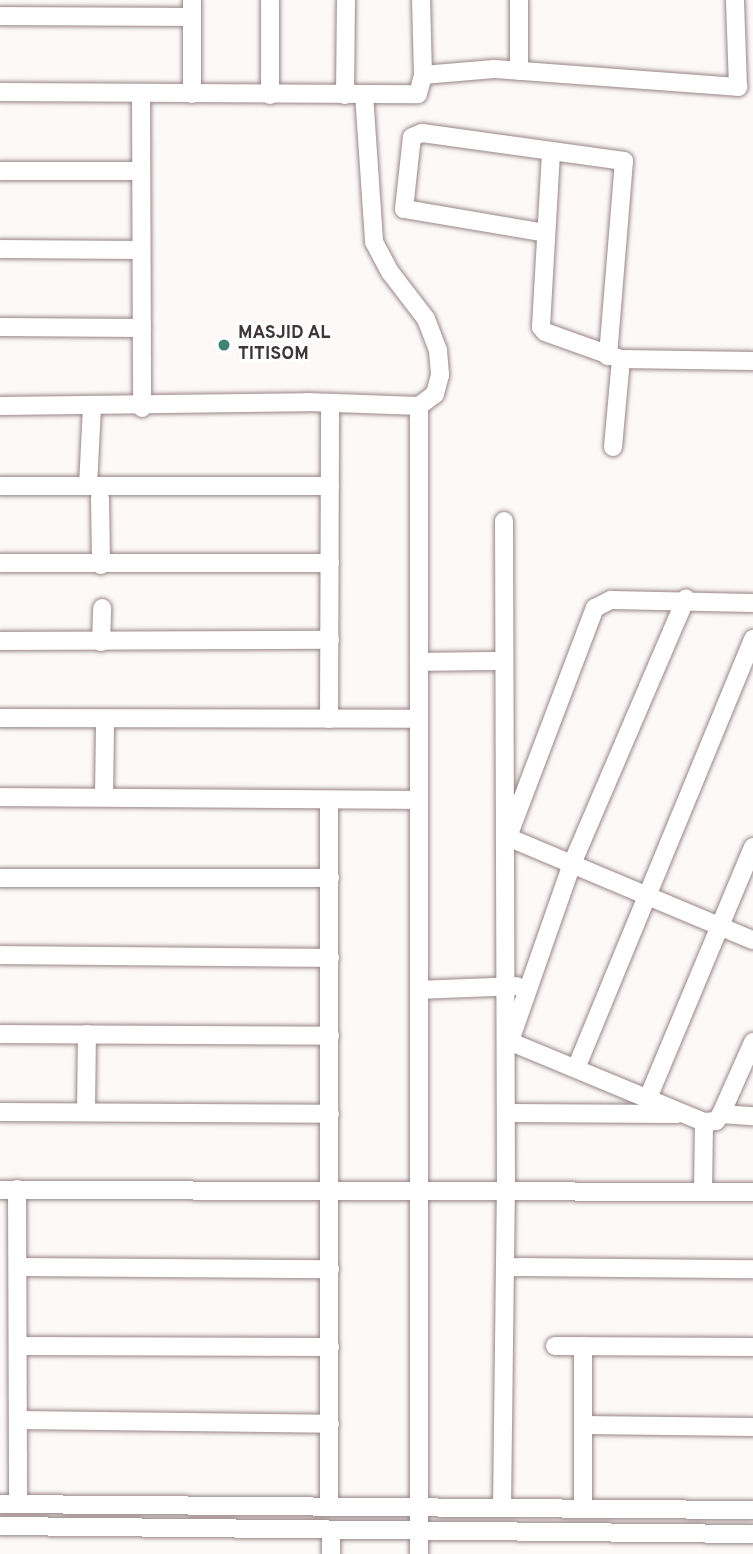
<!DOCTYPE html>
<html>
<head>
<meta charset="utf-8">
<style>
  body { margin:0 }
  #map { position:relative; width:753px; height:1554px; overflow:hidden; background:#fdf9f9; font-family:Overpass,sans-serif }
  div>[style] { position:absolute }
  .roads { filter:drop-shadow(0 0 2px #988587) drop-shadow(0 0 2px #988587) }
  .minor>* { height:18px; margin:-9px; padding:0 9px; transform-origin:9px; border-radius:9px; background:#fff }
  .dots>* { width:19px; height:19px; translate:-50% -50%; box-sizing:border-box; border:4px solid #fff; border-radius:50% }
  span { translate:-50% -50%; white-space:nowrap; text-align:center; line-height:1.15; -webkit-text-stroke:6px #fff; paint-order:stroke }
  .poi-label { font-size:18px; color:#3d3536; font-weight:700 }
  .left { translate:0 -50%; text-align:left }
</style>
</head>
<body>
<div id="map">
  <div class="roads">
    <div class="minor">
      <i style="left:0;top:16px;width:192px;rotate:0.3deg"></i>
      <i style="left:519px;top:71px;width:71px;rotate:-90deg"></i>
      <i style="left:423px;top:75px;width:71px;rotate:-4.8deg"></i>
      <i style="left:494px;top:69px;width:245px;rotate:4.2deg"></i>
      <i style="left:738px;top:87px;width:87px;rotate:-92deg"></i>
      <i style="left:0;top:92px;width:418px;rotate:0.3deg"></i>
      <i style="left:418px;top:94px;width:20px;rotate:-75deg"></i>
      <i style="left:423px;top:75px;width:75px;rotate:-91.5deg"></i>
      <i style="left:141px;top:94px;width:314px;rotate:89.8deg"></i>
      <i style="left:192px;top:94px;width:94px;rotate:-90deg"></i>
      <i style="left:364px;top:94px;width:148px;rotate:86.1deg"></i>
      <i style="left:374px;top:242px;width:34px;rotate:62deg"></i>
      <i style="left:390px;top:272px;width:59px;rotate:52.5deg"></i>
      <i style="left:426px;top:319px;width:34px;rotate:69deg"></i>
      <i style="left:438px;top:351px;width:24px;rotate:85deg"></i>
      <i style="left:440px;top:375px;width:20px;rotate:105deg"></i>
      <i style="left:435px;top:394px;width:20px;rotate:143deg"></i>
      <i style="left:270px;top:95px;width:95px;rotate:-90deg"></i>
      <i style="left:345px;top:95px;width:95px;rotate:-89.4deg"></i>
      <i style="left:551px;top:153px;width:174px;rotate:93.3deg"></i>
      <i style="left:541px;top:327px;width:6px;rotate:51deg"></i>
      <i style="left:545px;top:332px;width:81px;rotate:19.6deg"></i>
      <i style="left:621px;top:359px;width:132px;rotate:0.9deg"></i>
      <i style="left:0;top:171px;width:141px"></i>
      <i style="left:546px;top:233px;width:144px;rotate:-170.4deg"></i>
      <i style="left:404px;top:209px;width:72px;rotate:-83.7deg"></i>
      <i style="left:412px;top:137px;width:11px;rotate:-22deg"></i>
      <i style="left:422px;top:133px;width:204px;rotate:7.9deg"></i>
      <i style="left:624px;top:161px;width:196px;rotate:94.7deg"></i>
      <i style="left:0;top:249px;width:141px;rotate:0.4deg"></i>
      <i style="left:0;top:327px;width:142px;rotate:0.4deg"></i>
      <i style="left:0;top:406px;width:307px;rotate:-0.7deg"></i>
      <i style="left:307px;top:402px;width:112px;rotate:2deg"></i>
      <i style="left:419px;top:406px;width:1148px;rotate:90deg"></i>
      <i style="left:613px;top:447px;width:88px;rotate:-84.8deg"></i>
      <i style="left:0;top:486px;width:330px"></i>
      <i style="left:88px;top:486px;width:80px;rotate:-87.1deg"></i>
      <i style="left:100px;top:498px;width:67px;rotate:89.1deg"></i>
      <i style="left:0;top:563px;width:330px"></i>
      <i style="left:0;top:641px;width:330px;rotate:-0.2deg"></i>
      <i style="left:101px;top:642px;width:34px;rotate:-88deg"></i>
      <i style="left:419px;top:662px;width:85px;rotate:-0.7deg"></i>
      <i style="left:0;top:718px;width:419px;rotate:0.1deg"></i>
      <i style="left:329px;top:719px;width:316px;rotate:-89.8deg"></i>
      <i style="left:0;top:797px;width:419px;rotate:0.4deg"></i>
      <i style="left:104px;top:797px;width:76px;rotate:-89.2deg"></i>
      <i style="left:509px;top:834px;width:242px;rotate:-69.2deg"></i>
      <i style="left:595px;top:608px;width:18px;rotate:-27deg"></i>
      <i style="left:611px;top:600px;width:142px;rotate:1.2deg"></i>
      <i style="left:505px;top:836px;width:269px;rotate:22.8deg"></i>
      <i style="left:0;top:878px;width:330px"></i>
      <i style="left:0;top:955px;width:330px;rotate:0.5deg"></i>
      <i style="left:419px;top:990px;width:98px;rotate:-2.3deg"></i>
      <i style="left:0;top:1034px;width:330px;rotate:0.3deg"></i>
      <i style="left:511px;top:1038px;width:184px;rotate:-70.7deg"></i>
      <i style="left:572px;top:864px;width:289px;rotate:-66.8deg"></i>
      <i style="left:506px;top:1040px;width:214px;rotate:22.5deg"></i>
      <i style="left:704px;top:1122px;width:70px;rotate:90.8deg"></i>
      <i style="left:577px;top:1066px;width:462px;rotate:-67.6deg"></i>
      <i style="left:648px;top:1098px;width:272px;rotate:-67.3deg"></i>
      <i style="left:0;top:1112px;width:330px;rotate:0.3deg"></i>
      <i style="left:86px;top:1112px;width:78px;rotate:-89.3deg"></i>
      <i style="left:506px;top:1113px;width:171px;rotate:0.3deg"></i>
      <i style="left:721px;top:1114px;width:32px;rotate:4deg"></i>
      <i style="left:704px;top:1122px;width:12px;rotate:-5deg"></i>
      <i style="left:716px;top:1121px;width:9px;rotate:-54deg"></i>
      <i style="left:721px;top:1114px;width:79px;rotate:-66deg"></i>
      <i style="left:17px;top:1189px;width:315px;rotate:89.8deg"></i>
      <i style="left:0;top:1190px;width:753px;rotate:0.15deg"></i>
      <i style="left:18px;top:1267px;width:312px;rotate:0.4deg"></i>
      <i style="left:505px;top:1267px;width:248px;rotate:0.5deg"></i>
      <i style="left:18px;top:1346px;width:312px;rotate:0.2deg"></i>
      <i style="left:555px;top:1346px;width:198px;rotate:0.3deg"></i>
      <i style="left:583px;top:1346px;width:163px;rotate:90deg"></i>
      <i style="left:18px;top:1420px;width:312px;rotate:0.7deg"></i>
      <i style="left:583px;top:1425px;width:170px;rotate:0.7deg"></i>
      <i style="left:0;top:1504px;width:753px;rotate:0.46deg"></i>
      <i style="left:329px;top:1507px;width:707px;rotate:-90deg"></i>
      <i style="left:502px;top:1508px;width:317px;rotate:-89.3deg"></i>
      <i style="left:506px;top:1191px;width:670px;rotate:-90.17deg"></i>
      <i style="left:0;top:1526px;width:753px;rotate:0.61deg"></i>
      <i style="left:331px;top:1554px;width:24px;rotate:-90deg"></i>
    </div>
  </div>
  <div class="dots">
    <i style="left:224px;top:345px;background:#408376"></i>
  </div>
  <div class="poi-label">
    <span class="left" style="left:238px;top:345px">MASJID AL<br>TITISOM</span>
  </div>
</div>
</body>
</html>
